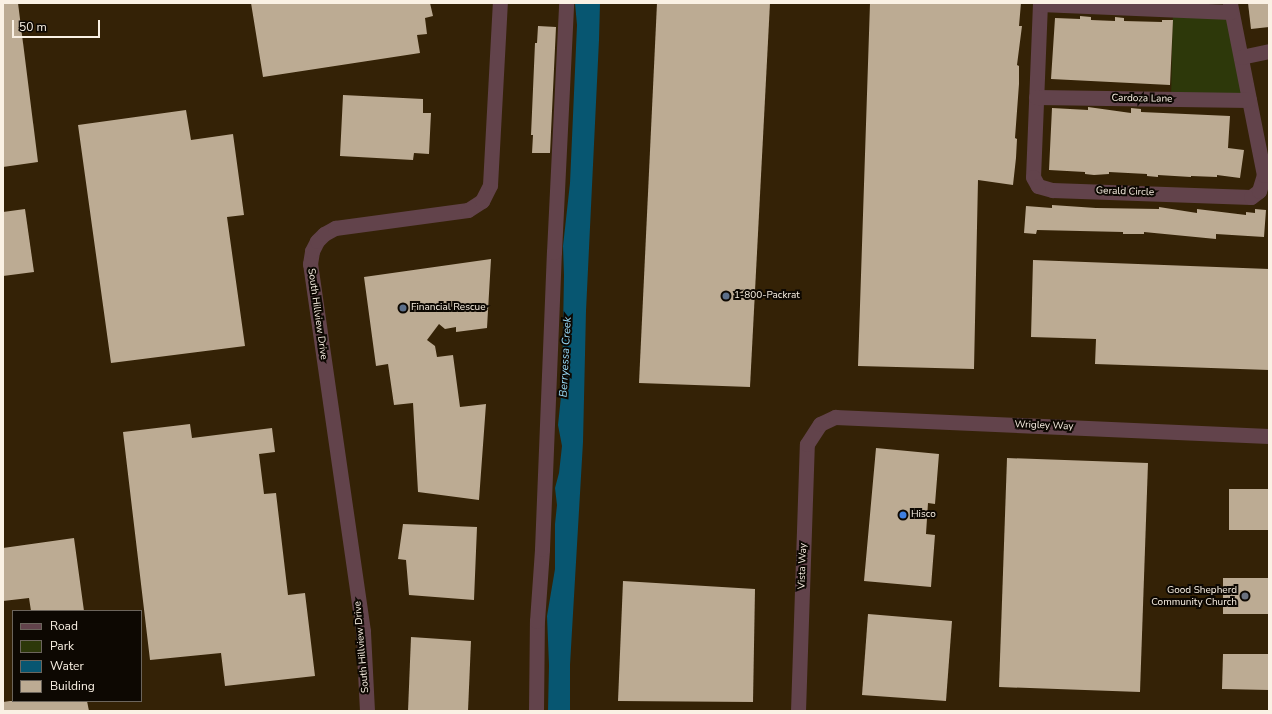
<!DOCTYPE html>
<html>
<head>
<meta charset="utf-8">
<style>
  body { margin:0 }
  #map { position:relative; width:1272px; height:714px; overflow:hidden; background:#291c07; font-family:"Nunito Sans",sans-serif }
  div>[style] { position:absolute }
  .built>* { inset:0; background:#342206 }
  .green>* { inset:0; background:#2d380a }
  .water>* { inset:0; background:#075671 }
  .building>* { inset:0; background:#bcab93 }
  .minor>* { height:15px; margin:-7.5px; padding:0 7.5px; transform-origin:7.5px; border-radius:7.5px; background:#62434b }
  .dots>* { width:11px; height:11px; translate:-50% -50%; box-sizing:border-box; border:2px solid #0d0802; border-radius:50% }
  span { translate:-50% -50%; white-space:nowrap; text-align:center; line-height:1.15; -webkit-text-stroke:4px #0d0802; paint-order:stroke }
  .street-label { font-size:10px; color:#faf1e4 }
  .poi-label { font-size:10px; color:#faf1e4 }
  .left { translate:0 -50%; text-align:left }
  .right { translate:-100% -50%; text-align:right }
  .water-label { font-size:11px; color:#9bddfa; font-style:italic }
  .frame { position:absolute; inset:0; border:4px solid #faf1e4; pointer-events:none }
  .legend { position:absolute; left:12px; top:610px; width:130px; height:92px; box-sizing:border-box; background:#0d0802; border:1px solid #6c655c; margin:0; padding:5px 7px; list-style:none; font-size:12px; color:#faf1e4 }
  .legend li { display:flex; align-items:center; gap:8px; height:20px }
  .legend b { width:20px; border:1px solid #6c655c }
  .scale { position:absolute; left:12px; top:20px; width:88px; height:18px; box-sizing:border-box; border:2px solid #faf1e4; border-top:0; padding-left:5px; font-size:12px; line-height:14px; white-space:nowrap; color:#faf1e4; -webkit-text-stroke:3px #0d0802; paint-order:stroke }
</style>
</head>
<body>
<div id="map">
  <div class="built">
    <i style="clip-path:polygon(evenodd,3px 3px,1269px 3px,1269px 711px,3px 711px,3px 3px,13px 611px,141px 611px,141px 701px,13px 701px,13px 611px)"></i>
  </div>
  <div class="green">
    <i style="clip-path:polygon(1173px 9px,1231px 12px,1249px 100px,1171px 99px)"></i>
  </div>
  <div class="water">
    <i style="clip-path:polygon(575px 3px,600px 3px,599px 40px,586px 311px,583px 442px,570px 665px,570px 711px,548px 711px,549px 665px,547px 616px,555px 569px,555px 524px,557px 505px,555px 488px,559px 473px,562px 446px,558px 425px,562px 387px,564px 275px,563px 246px,570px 183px,577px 25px)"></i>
  </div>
  <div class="building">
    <i style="clip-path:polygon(3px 3px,18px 3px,38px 162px,3px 167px)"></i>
    <i style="clip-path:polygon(251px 3px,430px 3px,433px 16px,425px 18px,427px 34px,417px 35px,420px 53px,263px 77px)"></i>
    <i style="clip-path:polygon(657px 3px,770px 3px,750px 387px,639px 383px)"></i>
    <i style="clip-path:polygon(870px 3px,1021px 3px,1019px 26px,1022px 26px,1017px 65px,1019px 66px,1019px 84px,1015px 138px,1017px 139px,1016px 158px,1013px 185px,978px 180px,974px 369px,858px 366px)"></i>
    <i style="clip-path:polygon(1248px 3px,1269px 3px,1269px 27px,1251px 29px)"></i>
    <i style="clip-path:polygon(1080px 16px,1091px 17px,1091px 20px,1115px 21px,1115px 17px,1124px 18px,1124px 21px,1162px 22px,1162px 20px,1173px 20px,1170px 85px,1051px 79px,1055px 18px,1080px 19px)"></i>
    <i style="clip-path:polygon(538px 26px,556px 27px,550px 153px,532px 153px,533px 135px,531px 135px,535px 43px,537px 43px)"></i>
    <i style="clip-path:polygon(343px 95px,423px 99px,423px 113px,431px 113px,429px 154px,414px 153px,413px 160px,340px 156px)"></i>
    <i style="clip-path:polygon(1088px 107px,1131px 113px,1131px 108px,1141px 109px,1141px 112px,1230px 116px,1228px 148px,1244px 150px,1240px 178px,1217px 175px,1217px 177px,1191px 176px,1191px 177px,1158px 175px,1158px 177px,1147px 176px,1147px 174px,1109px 172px,1109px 174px,1094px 175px,1085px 174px,1085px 172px,1049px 170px,1052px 108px,1088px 110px)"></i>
    <i style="clip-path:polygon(186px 110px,191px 140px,233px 134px,244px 215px,227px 217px,245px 346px,111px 363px,78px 125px)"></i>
    <i style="clip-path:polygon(1052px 205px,1096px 208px,1159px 209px,1159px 207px,1197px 213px,1197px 209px,1246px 215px,1246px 212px,1255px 213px,1255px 209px,1266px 210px,1264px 237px,1216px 234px,1216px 239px,1144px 232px,1144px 234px,1123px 234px,1123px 232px,1037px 230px,1036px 234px,1024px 233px,1026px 206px,1052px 208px)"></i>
    <i style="clip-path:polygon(25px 209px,34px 272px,3px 276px,3px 212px)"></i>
    <i style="clip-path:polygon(491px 259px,487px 328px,456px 332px,456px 327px,445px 329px,439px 324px,427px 340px,435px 346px,437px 357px,453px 355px,460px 407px,486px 404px,479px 500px,418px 492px,413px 403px,394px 405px,388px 364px,376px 366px,364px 277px)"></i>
    <i style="clip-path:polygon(1033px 260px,1269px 269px,1269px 370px,1095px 364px,1096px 339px,1031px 337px)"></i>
    <i style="clip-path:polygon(190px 424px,192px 438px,272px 428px,275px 452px,259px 454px,264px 494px,276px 493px,288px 595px,305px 593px,315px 676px,225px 686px,221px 653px,150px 660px,123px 432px)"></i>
    <i style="clip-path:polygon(876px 448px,939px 454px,935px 504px,928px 503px,926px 534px,935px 535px,931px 587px,864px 581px)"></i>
    <i style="clip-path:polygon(1007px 458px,1148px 463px,1140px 692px,999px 687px)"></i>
    <i style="clip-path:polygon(1229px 489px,1269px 489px,1269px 530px,1229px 530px)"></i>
    <i style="clip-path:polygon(403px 524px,477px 527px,474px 600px,409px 595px,406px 560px,398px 559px)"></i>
    <i style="clip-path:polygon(74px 538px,84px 611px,31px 611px,29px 598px,3px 601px,3px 548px)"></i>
    <i style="clip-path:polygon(1223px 578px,1269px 578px,1269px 614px,1223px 614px)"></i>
    <i style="clip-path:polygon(623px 581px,755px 589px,753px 702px,618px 701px)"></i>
    <i style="clip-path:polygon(868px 614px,952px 621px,946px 701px,862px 695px)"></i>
    <i style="clip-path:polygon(411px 637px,471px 641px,468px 711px,408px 711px)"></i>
    <i style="clip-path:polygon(1223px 654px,1269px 654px,1269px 690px,1222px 689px)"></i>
    <i style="clip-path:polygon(10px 701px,87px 701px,89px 711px,3px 711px,3px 702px)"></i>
  </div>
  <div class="minor">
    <i style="left:1040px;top:3px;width:174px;rotate:92.3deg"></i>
    <i style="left:1033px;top:177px;width:10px;rotate:61deg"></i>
    <i style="left:1038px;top:186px;width:15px;rotate:16deg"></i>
    <i style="left:1052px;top:190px;width:199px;rotate:2deg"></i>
    <i style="left:1251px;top:197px;width:10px;rotate:-37deg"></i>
    <i style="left:1259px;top:191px;width:17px;rotate:-73deg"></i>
    <i style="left:1264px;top:175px;width:175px;rotate:-101.2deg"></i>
    <i style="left:1040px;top:4px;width:191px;rotate:2.4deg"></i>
    <i style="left:1241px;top:57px;width:29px;rotate:-12deg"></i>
    <i style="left:1036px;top:97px;width:213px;rotate:0.8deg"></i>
    <i style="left:367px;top:711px;width:80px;rotate:-92.9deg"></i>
    <i style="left:363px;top:631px;width:371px;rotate:-98.2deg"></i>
    <i style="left:310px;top:264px;width:13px;rotate:-81deg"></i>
    <i style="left:312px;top:251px;width:11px;rotate:-63deg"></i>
    <i style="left:317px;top:241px;width:10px;rotate:-45deg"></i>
    <i style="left:324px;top:234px;width:13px;rotate:-29deg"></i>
    <i style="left:335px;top:228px;width:134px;rotate:-7.7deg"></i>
    <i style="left:468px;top:210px;width:17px;rotate:-33deg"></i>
    <i style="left:482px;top:201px;width:18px;rotate:-63deg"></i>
    <i style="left:490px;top:185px;width:182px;rotate:-86.9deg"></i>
    <i style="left:536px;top:711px;width:90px;rotate:-89.4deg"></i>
    <i style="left:537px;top:621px;width:72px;rotate:-86deg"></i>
    <i style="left:542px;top:549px;width:297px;rotate:-87.7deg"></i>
    <i style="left:554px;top:252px;width:249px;rotate:-87.2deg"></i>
    <i style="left:798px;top:711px;width:267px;rotate:-88.1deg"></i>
    <i style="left:807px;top:444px;width:24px;rotate:-57deg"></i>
    <i style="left:820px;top:424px;width:17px;rotate:-25deg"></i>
    <i style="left:835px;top:417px;width:434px;rotate:2.5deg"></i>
  </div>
  <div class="dots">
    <i style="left:726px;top:296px;background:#5c6f8a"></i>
    <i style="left:403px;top:308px;background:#5c6f8a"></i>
    <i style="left:903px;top:515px;background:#3f7fe0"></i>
    <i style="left:1245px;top:596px;background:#6b7280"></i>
  </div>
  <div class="street-label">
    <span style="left:1142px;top:99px;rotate:1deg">Cardoza Lane</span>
    <span style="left:1125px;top:192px;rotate:2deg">Gerald Circle</span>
    <span style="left:317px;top:314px;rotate:82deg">South Hillview Drive</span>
    <span style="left:1044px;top:426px;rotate:2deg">Wrigley Way</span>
    <span style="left:803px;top:566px;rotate:-88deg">Vista Way</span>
    <span style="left:362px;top:647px;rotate:-95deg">South Hillview Drive</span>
  </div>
  <div class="poi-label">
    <span class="left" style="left:734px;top:296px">1-800-Packrat</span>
    <span class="left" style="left:411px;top:308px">Financial Rescue</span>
    <span class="left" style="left:911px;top:515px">Hisco</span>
    <span class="right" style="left:1237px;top:596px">Good Shepherd<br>Community Church</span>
  </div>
  <div class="water-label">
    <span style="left:566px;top:357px;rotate:-87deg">Berryessa Creek</span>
  </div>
  <div class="frame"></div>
  <ul class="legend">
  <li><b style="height:5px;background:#62434b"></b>Road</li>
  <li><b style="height:11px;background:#2d380a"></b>Park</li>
  <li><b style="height:11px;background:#075671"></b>Water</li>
  <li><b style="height:11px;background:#bcab93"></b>Building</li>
  </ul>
  <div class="scale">50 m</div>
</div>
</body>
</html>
